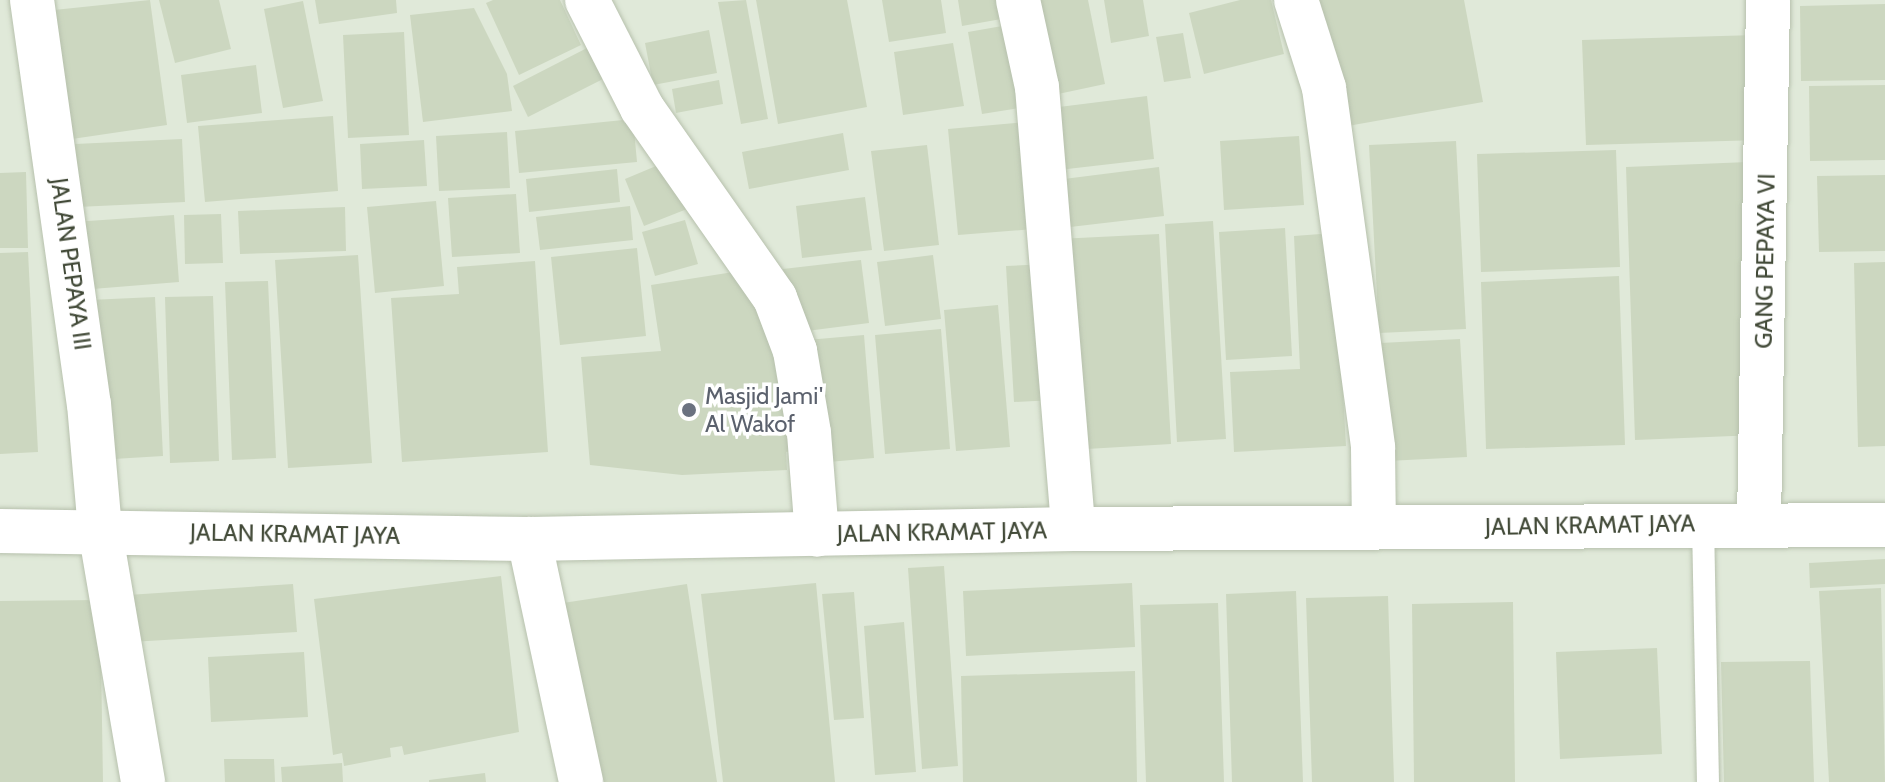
<!DOCTYPE html>
<html>
<head>
<meta charset="utf-8">
<style>
  body { margin:0 }
  #map { position:relative; width:1885px; height:782px; overflow:hidden; background:#eff5eb; font-family:Cabin,sans-serif }
  div>[style] { position:absolute }
  .residential>* { inset:0; background:#e0e9d9 }
  .building>* { inset:0; background:#ccd7c0 }
  .roads { filter:drop-shadow(0 0 2px #b7c1ad) drop-shadow(0 0 2px #b7c1ad) }
  .service>* { height:22px; margin:-11px; padding:0 11px; transform-origin:11px; border-radius:11px; background:#fff }
  .minor>* { height:44px; margin:-22px; padding:0 22px; transform-origin:22px; border-radius:22px; background:#fff }
  .tertiary>* { height:44px; margin:-22px; padding:0 22px; transform-origin:22px; border-radius:22px; background:#fff }
  .dots>* { width:22px; height:22px; translate:-50% -50%; box-sizing:border-box; border:4px solid #fff; border-radius:50% }
  span { translate:-50% -50%; white-space:nowrap; text-align:center; line-height:1.15; -webkit-text-stroke:7px #fff; paint-order:stroke }
  .street-label { font-size:24px; color:#424a38 }
  .worship-label { font-size:24px; color:#5b616d }
  .left { translate:0 -50%; text-align:left }
</style>
</head>
<body>
<div id="map">
  <div class="residential">
    <i style="clip-path:polygon(0 0,1885px 0,1885px 782px,0 782px)"></i>
  </div>
  <div class="building">
    <i style="clip-path:polygon(150px 0,167px 125px,72px 139px,54px 10px)"></i>
    <i style="clip-path:polygon(159px 0,219px 0,231px 49px,175px 63px)"></i>
    <i style="clip-path:polygon(315px 0,396px 0,397px 13px,319px 24px)"></i>
    <i style="clip-path:polygon(493px 0,560px 0,581px 45px,519px 75px,486px 3px)"></i>
    <i style="clip-path:polygon(746px 0,768px 119px,741px 124px,718px 2px)"></i>
    <i style="clip-path:polygon(756px 0,847px 0,867px 107px,778px 124px)"></i>
    <i style="clip-path:polygon(882px 0,941px 0,946px 33px,889px 42px)"></i>
    <i style="clip-path:polygon(958px 0,1004px 0,1007px 18px,962px 26px)"></i>
    <i style="clip-path:polygon(1024px 0,1088px 0,1105px 84px,1044px 97px)"></i>
    <i style="clip-path:polygon(1104px 0,1143px 0,1149px 36px,1111px 43px)"></i>
    <i style="clip-path:polygon(1240px 0,1271px 0,1284px 54px,1204px 74px,1189px 13px)"></i>
    <i style="clip-path:polygon(1319px 0,1464px 0,1483px 102px,1342px 127px)"></i>
    <i style="clip-path:polygon(303px 1px,323px 101px,283px 108px,264px 9px)"></i>
    <i style="clip-path:polygon(1885px 4px,1885px 80px,1801px 81px,1800px 6px)"></i>
    <i style="clip-path:polygon(474px 8px,507px 74px,512px 111px,423px 122px,410px 15px)"></i>
    <i style="clip-path:polygon(1019px 23px,1032px 106px,982px 114px,968px 32px)"></i>
    <i style="clip-path:polygon(709px 30px,717px 73px,653px 85px,645px 43px)"></i>
    <i style="clip-path:polygon(404px 32px,409px 135px,348px 138px,343px 35px)"></i>
    <i style="clip-path:polygon(1183px 33px,1191px 78px,1164px 82px,1156px 37px)"></i>
    <i style="clip-path:polygon(1756px 35px,1760px 140px,1586px 145px,1582px 40px)"></i>
    <i style="clip-path:polygon(953px 43px,964px 106px,903px 115px,894px 52px)"></i>
    <i style="clip-path:polygon(587px 48px,603px 79px,528px 117px,513px 86px)"></i>
    <i style="clip-path:polygon(256px 65px,262px 113px,187px 123px,181px 75px)"></i>
    <i style="clip-path:polygon(719px 80px,723px 104px,676px 113px,672px 89px)"></i>
    <i style="clip-path:polygon(1885px 85px,1885px 160px,1810px 161px,1809px 86px)"></i>
    <i style="clip-path:polygon(1147px 96px,1154px 159px,1050px 171px,1043px 109px)"></i>
    <i style="clip-path:polygon(333px 116px,338px 191px,205px 202px,198px 126px)"></i>
    <i style="clip-path:polygon(633px 119px,637px 162px,519px 173px,515px 131px)"></i>
    <i style="clip-path:polygon(1026px 122px,1034px 229px,958px 235px,948px 129px)"></i>
    <i style="clip-path:polygon(507px 132px,510px 188px,439px 191px,436px 136px)"></i>
    <i style="clip-path:polygon(843px 133px,849px 170px,749px 189px,742px 152px)"></i>
    <i style="clip-path:polygon(1299px 136px,1304px 205px,1224px 210px,1220px 141px)"></i>
    <i style="clip-path:polygon(182px 139px,185px 202px,77px 207px,75px 144px)"></i>
    <i style="clip-path:polygon(424px 140px,427px 186px,362px 189px,360px 144px)"></i>
    <i style="clip-path:polygon(1456px 141px,1466px 329px,1379px 333px,1369px 145px)"></i>
    <i style="clip-path:polygon(927px 145px,939px 245px,884px 251px,871px 151px)"></i>
    <i style="clip-path:polygon(1616px 150px,1620px 267px,1481px 272px,1477px 154px)"></i>
    <i style="clip-path:polygon(668px 161px,687px 209px,644px 226px,625px 179px)"></i>
    <i style="clip-path:polygon(1748px 162px,1757px 435px,1635px 440px,1626px 167px)"></i>
    <i style="clip-path:polygon(1159px 167px,1164px 216px,1053px 229px,1048px 181px)"></i>
    <i style="clip-path:polygon(617px 169px,620px 202px,529px 212px,526px 179px)"></i>
    <i style="clip-path:polygon(26px 172px,28px 248px,0 248px,0 173px)"></i>
    <i style="clip-path:polygon(1885px 175px,1885px 251px,1819px 252px,1817px 176px)"></i>
    <i style="clip-path:polygon(516px 194px,520px 253px,452px 257px,448px 198px)"></i>
    <i style="clip-path:polygon(865px 197px,872px 250px,802px 258px,796px 206px)"></i>
    <i style="clip-path:polygon(436px 201px,444px 286px,375px 293px,367px 207px)"></i>
    <i style="clip-path:polygon(630px 206px,633px 240px,540px 250px,536px 217px)"></i>
    <i style="clip-path:polygon(345px 207px,346px 251px,240px 254px,238px 211px)"></i>
    <i style="clip-path:polygon(221px 214px,223px 263px,185px 264px,184px 215px)"></i>
    <i style="clip-path:polygon(174px 215px,179px 282px,80px 290px,74px 222px)"></i>
    <i style="clip-path:polygon(685px 220px,698px 264px,655px 276px,642px 232px)"></i>
    <i style="clip-path:polygon(1213px 221px,1226px 439px,1177px 442px,1165px 224px)"></i>
    <i style="clip-path:polygon(1285px 228px,1292px 356px,1226px 360px,1219px 232px)"></i>
    <i style="clip-path:polygon(1334px 233px,1346px 446px,1234px 452px,1230px 372px,1300px 369px,1294px 236px)"></i>
    <i style="clip-path:polygon(1159px 234px,1171px 444px,1070px 450px,1058px 239px)"></i>
    <i style="clip-path:polygon(637px 248px,646px 336px,560px 345px,551px 257px)"></i>
    <i style="clip-path:polygon(28px 252px,38px 452px,0 454px,0 253px)"></i>
    <i style="clip-path:polygon(358px 255px,372px 463px,288px 468px,275px 260px)"></i>
    <i style="clip-path:polygon(933px 255px,941px 319px,885px 326px,877px 262px)"></i>
    <i style="clip-path:polygon(861px 260px,869px 323px,791px 333px,783px 269px)"></i>
    <i style="clip-path:polygon(535px 261px,548px 452px,402px 462px,391px 298px,459px 294px,457px 267px)"></i>
    <i style="clip-path:polygon(1885px 262px,1885px 446px,1858px 447px,1854px 263px)"></i>
    <i style="clip-path:polygon(1046px 264px,1054px 400px,1014px 402px,1006px 266px)"></i>
    <i style="clip-path:polygon(746px 270px,786px 369px,798px 450px,786px 452px,787px 470px,682px 475px,590px 465px,581px 357px,661px 351px,651px 285px)"></i>
    <i style="clip-path:polygon(1619px 276px,1625px 445px,1486px 449px,1481px 282px)"></i>
    <i style="clip-path:polygon(268px 281px,276px 458px,232px 460px,225px 282px)"></i>
    <i style="clip-path:polygon(213px 296px,219px 461px,170px 463px,165px 297px)"></i>
    <i style="clip-path:polygon(155px 297px,163px 456px,97px 460px,89px 300px)"></i>
    <i style="clip-path:polygon(998px 305px,1010px 447px,956px 451px,944px 310px)"></i>
    <i style="clip-path:polygon(941px 329px,950px 449px,885px 454px,875px 335px)"></i>
    <i style="clip-path:polygon(864px 335px,874px 458px,817px 463px,807px 340px)"></i>
    <i style="clip-path:polygon(1460px 339px,1467px 457px,1387px 461px,1380px 343px)"></i>
    <i style="clip-path:polygon(1885px 559px,1885px 584px,1810px 588px,1809px 563px)"></i>
    <i style="clip-path:polygon(944px 566px,958px 766px,922px 769px,908px 568px)"></i>
    <i style="clip-path:polygon(501px 576px,519px 732px,404px 755px,402px 746px,390px 748px,391px 757px,344px 766px,342px 753px,333px 755px,314px 599px)"></i>
    <i style="clip-path:polygon(816px 583px,835px 782px,723px 782px,701px 594px)"></i>
    <i style="clip-path:polygon(1132px 583px,1135px 647px,966px 656px,963px 591px)"></i>
    <i style="clip-path:polygon(293px 584px,297px 632px,131px 642px,128px 595px)"></i>
    <i style="clip-path:polygon(687px 584px,717px 782px,590px 782px,563px 603px)"></i>
    <i style="clip-path:polygon(1881px 588px,1885px 782px,1829px 782px,1819px 591px)"></i>
    <i style="clip-path:polygon(1296px 591px,1303px 782px,1232px 782px,1226px 594px)"></i>
    <i style="clip-path:polygon(854px 592px,864px 718px,834px 720px,822px 594px)"></i>
    <i style="clip-path:polygon(1388px 596px,1394px 782px,1312px 782px,1306px 598px)"></i>
    <i style="clip-path:polygon(100px 600px,103px 782px,0 782px,0 601px)"></i>
    <i style="clip-path:polygon(1513px 602px,1515px 782px,1414px 782px,1412px 604px)"></i>
    <i style="clip-path:polygon(1218px 603px,1224px 782px,1146px 782px,1140px 605px)"></i>
    <i style="clip-path:polygon(904px 622px,916px 772px,875px 775px,864px 626px)"></i>
    <i style="clip-path:polygon(1657px 648px,1662px 754px,1560px 759px,1556px 652px)"></i>
    <i style="clip-path:polygon(304px 652px,308px 717px,211px 722px,208px 657px)"></i>
    <i style="clip-path:polygon(1810px 661px,1814px 782px,1724px 782px,1721px 662px)"></i>
    <i style="clip-path:polygon(1135px 671px,1137px 782px,963px 782px,961px 676px)"></i>
    <i style="clip-path:polygon(224px 759px,274px 759px,275px 782px,225px 782px)"></i>
    <i style="clip-path:polygon(342px 763px,343px 782px,282px 782px,281px 767px)"></i>
    <i style="clip-path:polygon(485px 773px,486px 782px,429px 782px,429px 780px)"></i>
  </div>
  <div class="roads">
    <div class="service">
      <i style="left:1703px;top:523px;width:259px;rotate:88.9deg"></i>
    </div>
    <div class="minor">
      <i style="left:32px;top:0;width:408px;rotate:82deg"></i>
      <i style="left:89px;top:404px;width:126px;rotate:85deg"></i>
      <i style="left:100px;top:530px;width:256px;rotate:80.3deg"></i>
      <i style="left:587px;top:0;width:121px;rotate:63deg"></i>
      <i style="left:642px;top:108px;width:232px;rotate:55deg"></i>
      <i style="left:775px;top:298px;width:57px;rotate:69.3deg"></i>
      <i style="left:795px;top:351px;width:83px;rotate:80.3deg"></i>
      <i style="left:809px;top:433px;width:102px;rotate:85.5deg"></i>
      <i style="left:1018px;top:0;width:89px;rotate:77.7deg"></i>
      <i style="left:1037px;top:87px;width:443px;rotate:85.3deg"></i>
      <i style="left:1296px;top:0;width:92px;rotate:72.3deg"></i>
      <i style="left:1324px;top:88px;width:363px;rotate:82.2deg"></i>
      <i style="left:1373px;top:448px;width:79px;rotate:89.3deg"></i>
      <i style="left:1759px;top:522px;width:522px;rotate:-89.01deg"></i>
      <i style="left:529px;top:539px;width:249px;rotate:77.9deg"></i>
    </div>
    <div class="tertiary">
      <i style="left:0;top:531px;width:529px;rotate:0.87deg"></i>
      <i style="left:529px;top:539px;width:544px;rotate:-1.05deg"></i>
      <i style="left:1073px;top:529px;width:812px;rotate:-0.28deg"></i>
    </div>
  </div>
  <div class="dots">
    <i style="left:689px;top:410px;background:#6b7280"></i>
  </div>
  <div class="street-label">
    <span style="left:1765px;top:261px;rotate:-89deg">GANG PEPAYA VI</span>
    <span style="left:71px;top:264px;rotate:82deg">JALAN PEPAYA III</span>
    <span style="left:1590px;top:525px;rotate:-1deg">JALAN KRAMAT JAYA</span>
    <span style="left:942px;top:532px;rotate:-1deg">JALAN KRAMAT JAYA</span>
    <span style="left:295px;top:534px;rotate:1deg">JALAN KRAMAT JAYA</span>
  </div>
  <div class="worship-label">
    <span class="left" style="left:705px;top:410px">Masjid Jami'<br>Al Wakof</span>
  </div>
</div>
</body>
</html>
